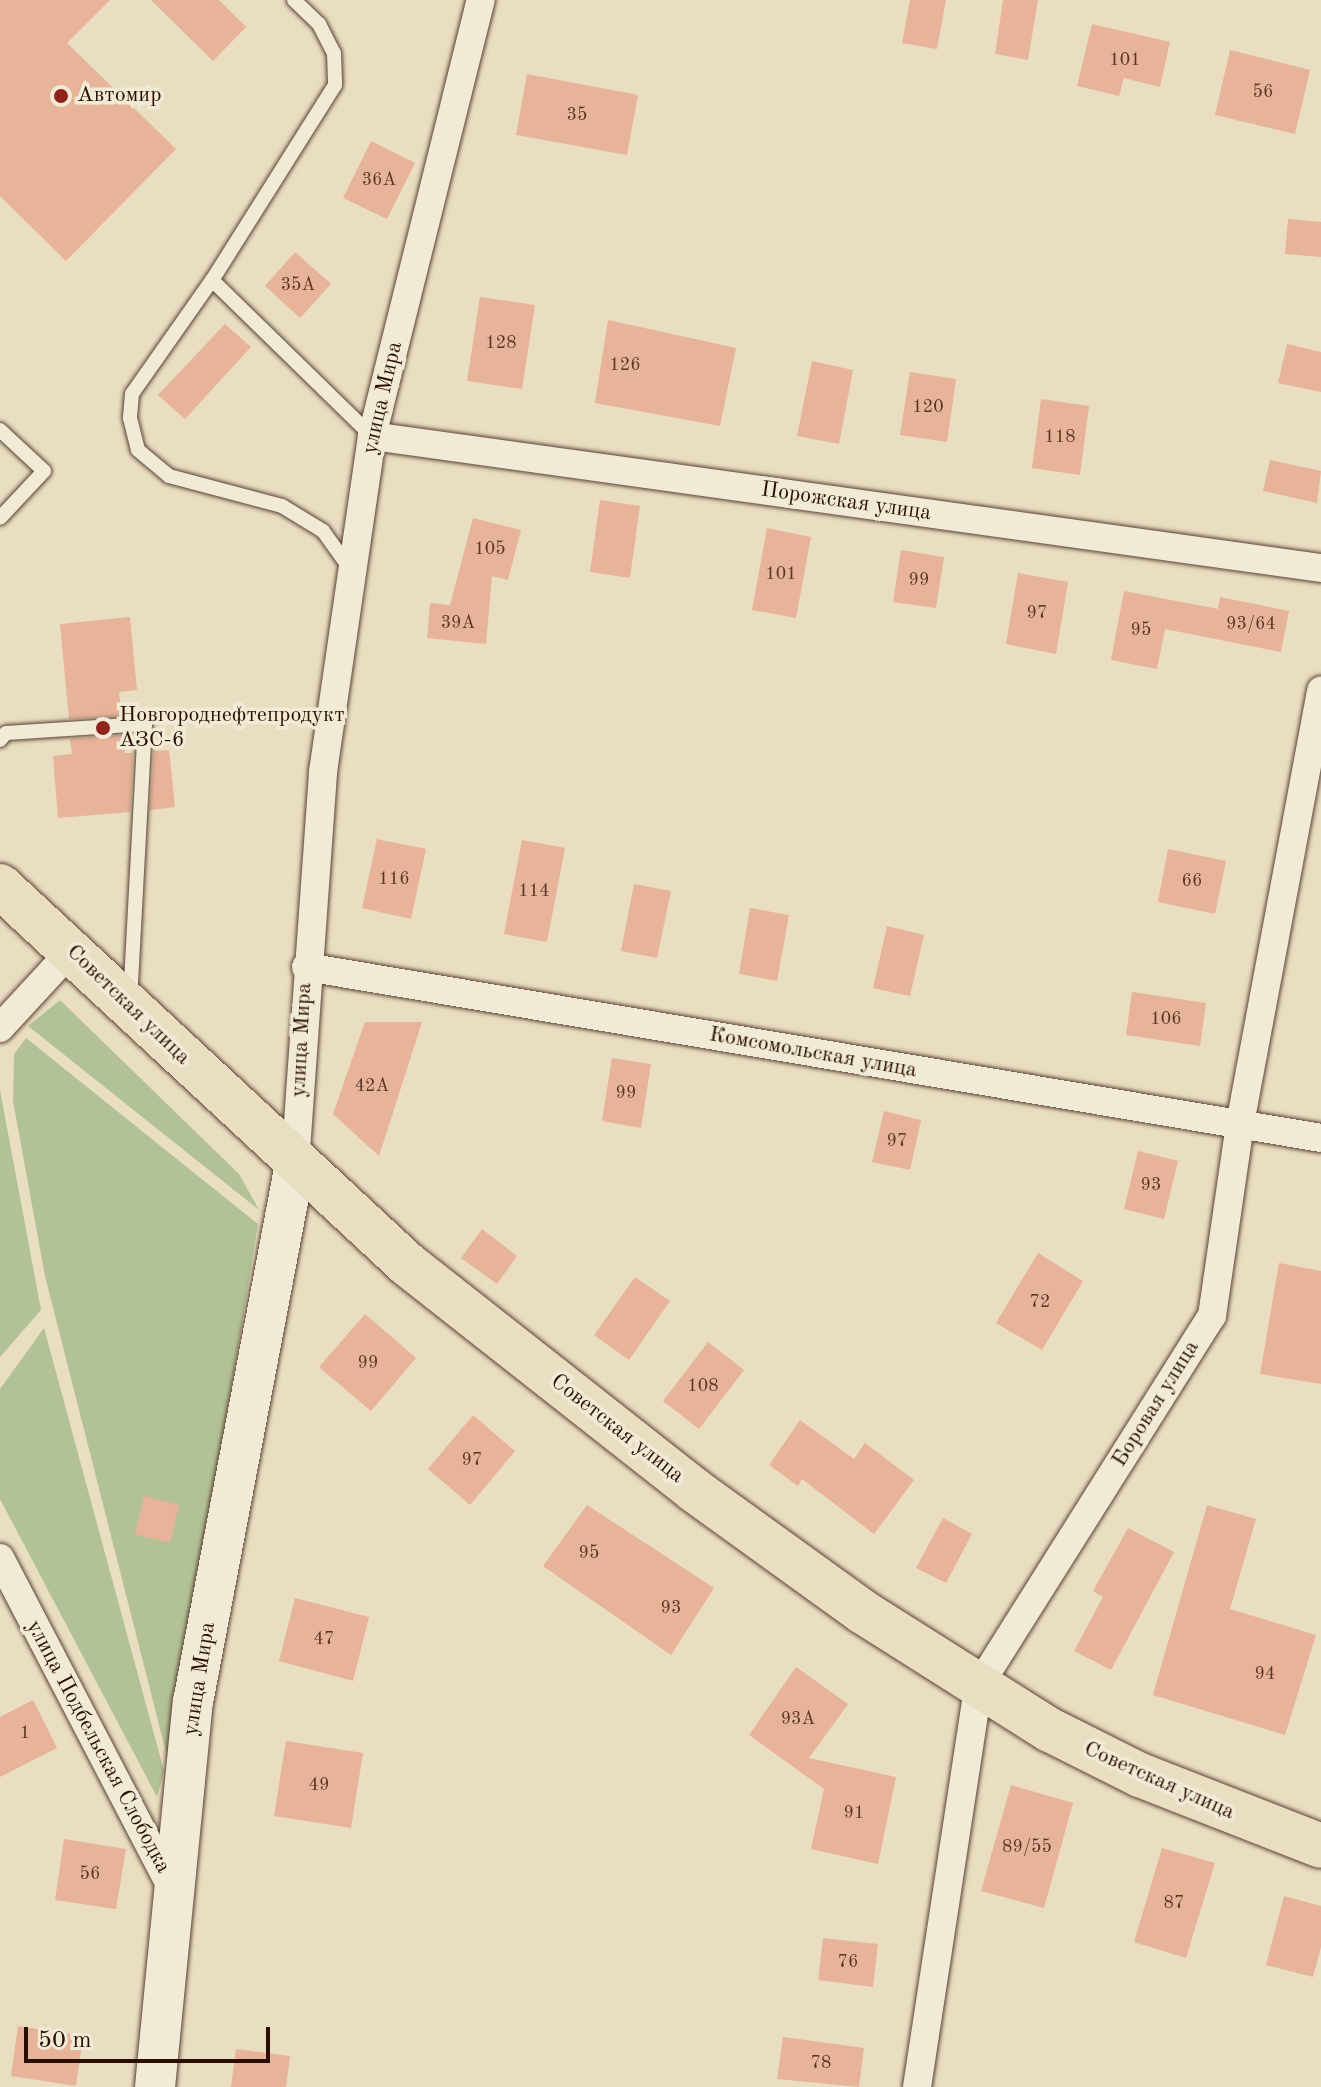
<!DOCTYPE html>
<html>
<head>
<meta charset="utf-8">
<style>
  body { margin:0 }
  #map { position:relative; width:1321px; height:2087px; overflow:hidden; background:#e9dec2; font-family:"Old Standard TT",serif }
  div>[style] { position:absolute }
  .green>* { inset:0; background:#b3c296 }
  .building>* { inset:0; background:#e7b399 }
  .roads { filter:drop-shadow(0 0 2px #5a4232) drop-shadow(0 0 2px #5a4232) }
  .service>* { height:14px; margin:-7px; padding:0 7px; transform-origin:7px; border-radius:7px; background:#f1ead7 }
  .minor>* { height:28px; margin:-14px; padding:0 14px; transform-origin:14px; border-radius:14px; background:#f1ead7 }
  .secondary>* { height:40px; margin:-20px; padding:0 20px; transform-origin:20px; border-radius:20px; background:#f1ead7 }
  .primary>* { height:44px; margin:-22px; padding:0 22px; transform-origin:22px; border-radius:22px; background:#e9dec2 }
  .dots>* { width:22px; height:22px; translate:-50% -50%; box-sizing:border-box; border:4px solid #f1ead7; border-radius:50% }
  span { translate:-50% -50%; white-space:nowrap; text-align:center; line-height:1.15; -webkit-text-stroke:7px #f1ead7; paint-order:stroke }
  .number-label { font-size:18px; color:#5a3728 }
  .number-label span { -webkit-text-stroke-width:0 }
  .poi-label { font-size:22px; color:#2b0e02 }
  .left { translate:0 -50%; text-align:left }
  .street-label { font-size:22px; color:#2b0e02 }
  .scale { position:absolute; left:24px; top:2027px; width:246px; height:36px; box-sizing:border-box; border:4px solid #2b0e02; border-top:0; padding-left:10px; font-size:24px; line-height:28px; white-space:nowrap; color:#2b0e02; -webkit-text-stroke:6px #f1ead7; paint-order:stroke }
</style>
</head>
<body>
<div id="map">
  <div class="green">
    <i style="clip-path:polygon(60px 1000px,239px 1174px,259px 1210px,28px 1026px)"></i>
    <i style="clip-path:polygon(26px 1038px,258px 1224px,170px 1768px,45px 1276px,13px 1101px,14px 1054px)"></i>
    <i style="clip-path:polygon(0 1090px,41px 1310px,0 1357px)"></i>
    <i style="clip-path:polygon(44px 1328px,164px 1771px,157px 1797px,0 1499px,0 1389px)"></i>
  </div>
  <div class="building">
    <i style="clip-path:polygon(0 0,110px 0,67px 43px,176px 149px,66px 261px,0 196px)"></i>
    <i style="clip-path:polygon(151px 0,219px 0,246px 27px,213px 61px)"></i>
    <i style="clip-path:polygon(910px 0,946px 0,937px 49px,902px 43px)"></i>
    <i style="clip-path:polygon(1003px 0,1038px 0,1028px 60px,995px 54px)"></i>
    <i style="clip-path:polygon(1092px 24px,1170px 42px,1160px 87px,1124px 78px,1119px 96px,1077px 86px)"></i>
    <i style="clip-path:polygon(1230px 50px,1310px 70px,1295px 134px,1215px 115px)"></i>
    <i style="clip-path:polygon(527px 74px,638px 95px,627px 155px,516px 135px)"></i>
    <i style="clip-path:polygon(371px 141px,415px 163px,387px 219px,343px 198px)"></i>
    <i style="clip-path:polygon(1288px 219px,1321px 222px,1321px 257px,1285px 254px)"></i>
    <i style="clip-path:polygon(295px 252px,331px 284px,300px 318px,265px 286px)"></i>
    <i style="clip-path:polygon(480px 297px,535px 305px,522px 389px,467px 381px)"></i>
    <i style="clip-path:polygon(608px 320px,736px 348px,720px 426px,595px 403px)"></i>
    <i style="clip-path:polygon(225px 324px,251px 347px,185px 419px,158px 395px)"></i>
    <i style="clip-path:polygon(1287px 344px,1321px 352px,1321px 392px,1278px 383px)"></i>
    <i style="clip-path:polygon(812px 361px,853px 370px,839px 444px,797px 436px)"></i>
    <i style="clip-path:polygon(910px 372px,956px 379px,947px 442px,900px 435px)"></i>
    <i style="clip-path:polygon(1041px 399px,1089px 406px,1080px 475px,1032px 468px)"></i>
    <i style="clip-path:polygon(1270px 460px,1321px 471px,1317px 503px,1263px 491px)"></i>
    <i style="clip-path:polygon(600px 500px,640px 506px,630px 578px,590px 572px)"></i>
    <i style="clip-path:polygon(473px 518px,521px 530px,508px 580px,492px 576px,486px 644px,427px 638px,430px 603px,450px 605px)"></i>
    <i style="clip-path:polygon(767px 528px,811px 537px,796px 618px,752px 610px)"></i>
    <i style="clip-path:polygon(901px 550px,944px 557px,936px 608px,893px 602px)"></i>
    <i style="clip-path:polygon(1018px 573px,1068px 582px,1056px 654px,1006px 644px)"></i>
    <i style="clip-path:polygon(1124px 591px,1218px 609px,1220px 597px,1289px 611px,1281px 652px,1165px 629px,1157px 669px,1111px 660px)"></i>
    <i style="clip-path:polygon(130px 617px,137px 690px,119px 692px,122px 716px,69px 719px,60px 624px)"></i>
    <i style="clip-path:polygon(124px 735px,125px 753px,133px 753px,130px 812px,58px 818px,53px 756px,72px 754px,70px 739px)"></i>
    <i style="clip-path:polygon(169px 750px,175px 807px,150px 810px,154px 751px)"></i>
    <i style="clip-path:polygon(377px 839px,426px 849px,411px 919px,362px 908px)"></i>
    <i style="clip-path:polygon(522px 840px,565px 848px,547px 942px,504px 934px)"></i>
    <i style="clip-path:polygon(1168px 849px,1226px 861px,1215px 914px,1158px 902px)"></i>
    <i style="clip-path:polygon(634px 884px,671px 891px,657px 958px,621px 951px)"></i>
    <i style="clip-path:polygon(750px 908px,789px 915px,777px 981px,739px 974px)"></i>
    <i style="clip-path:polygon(887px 926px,924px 935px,910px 996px,873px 988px)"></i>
    <i style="clip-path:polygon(1132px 992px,1206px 1003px,1200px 1046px,1126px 1035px)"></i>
    <i style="clip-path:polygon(365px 1022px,422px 1022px,379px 1156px,333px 1114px)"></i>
    <i style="clip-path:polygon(612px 1058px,651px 1064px,641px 1128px,602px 1121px)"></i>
    <i style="clip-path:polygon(884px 1111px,921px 1120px,910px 1170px,872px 1162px)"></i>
    <i style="clip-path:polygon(1138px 1151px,1178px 1161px,1164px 1219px,1124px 1209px)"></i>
    <i style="clip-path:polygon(482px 1229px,517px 1256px,497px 1284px,461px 1258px)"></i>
    <i style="clip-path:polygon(1038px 1253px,1083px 1281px,1042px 1350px,996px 1323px)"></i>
    <i style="clip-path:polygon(1279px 1263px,1321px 1271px,1321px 1384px,1260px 1374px)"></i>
    <i style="clip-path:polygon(635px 1277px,670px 1301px,629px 1360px,594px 1335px)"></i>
    <i style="clip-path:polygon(365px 1314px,416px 1358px,371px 1411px,319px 1367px)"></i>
    <i style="clip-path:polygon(708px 1342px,744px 1370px,699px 1429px,663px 1401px)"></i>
    <i style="clip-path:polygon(473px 1415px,515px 1451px,470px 1505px,428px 1469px)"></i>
    <i style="clip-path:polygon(800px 1420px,854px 1459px,865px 1443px,914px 1480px,874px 1534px,802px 1479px,798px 1486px,769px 1465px)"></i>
    <i style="clip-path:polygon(144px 1496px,179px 1505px,170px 1543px,135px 1534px)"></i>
    <i style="clip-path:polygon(587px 1505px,714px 1588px,671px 1655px,543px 1566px)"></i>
    <i style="clip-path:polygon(1207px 1505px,1256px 1519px,1230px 1609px,1316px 1635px,1285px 1735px,1153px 1695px)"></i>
    <i style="clip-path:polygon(943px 1518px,972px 1534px,946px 1583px,916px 1568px)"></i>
    <i style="clip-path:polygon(1128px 1528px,1174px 1552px,1111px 1670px,1074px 1651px,1103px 1597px,1093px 1591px)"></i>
    <i style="clip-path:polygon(295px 1598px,369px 1617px,353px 1681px,279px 1661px)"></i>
    <i style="clip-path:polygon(796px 1667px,848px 1704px,809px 1758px,896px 1777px,878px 1864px,811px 1849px,824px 1789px,749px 1735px)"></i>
    <i style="clip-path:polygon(33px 1700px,57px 1748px,0 1777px,0 1717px)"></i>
    <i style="clip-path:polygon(286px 1741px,363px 1753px,351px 1828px,274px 1816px)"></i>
    <i style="clip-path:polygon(1011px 1785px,1073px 1803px,1044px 1908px,981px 1891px)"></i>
    <i style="clip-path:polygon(64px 1839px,126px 1849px,116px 1909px,55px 1900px)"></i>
    <i style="clip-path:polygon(1162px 1848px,1215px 1863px,1186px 1958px,1134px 1942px)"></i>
    <i style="clip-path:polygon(1284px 1896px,1321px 1906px,1321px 1947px,1313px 1977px,1266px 1965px)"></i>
    <i style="clip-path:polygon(823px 1938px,878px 1944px,873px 1987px,818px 1980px)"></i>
    <i style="clip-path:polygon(18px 2026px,83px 2036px,76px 2086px,11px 2076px)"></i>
    <i style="clip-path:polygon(783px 2037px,864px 2048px,859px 2087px,777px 2079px)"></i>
    <i style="clip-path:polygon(236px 2049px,290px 2056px,286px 2087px,231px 2087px)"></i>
  </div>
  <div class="roads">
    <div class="service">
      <i style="left:294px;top:0;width:35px;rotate:44deg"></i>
      <i style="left:319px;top:24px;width:33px;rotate:63deg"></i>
      <i style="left:334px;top:53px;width:32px;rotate:88deg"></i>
      <i style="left:335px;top:85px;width:231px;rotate:122.2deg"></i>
      <i style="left:212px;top:280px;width:139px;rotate:125.1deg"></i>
      <i style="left:132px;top:394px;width:24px;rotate:95deg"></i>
      <i style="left:130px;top:418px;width:33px;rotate:76deg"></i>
      <i style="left:138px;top:450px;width:40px;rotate:40deg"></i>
      <i style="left:169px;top:476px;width:117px;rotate:14.9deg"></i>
      <i style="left:282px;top:506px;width:48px;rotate:31.4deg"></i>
      <i style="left:323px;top:531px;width:48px;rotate:54.3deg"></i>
      <i style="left:212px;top:280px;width:223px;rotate:44.3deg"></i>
      <i style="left:0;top:430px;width:60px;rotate:43deg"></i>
      <i style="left:44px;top:471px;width:64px;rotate:133.1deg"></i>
      <i style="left:0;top:740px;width:9px;rotate:-49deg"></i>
      <i style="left:6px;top:733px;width:139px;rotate:-3.7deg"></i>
      <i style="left:145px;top:724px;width:273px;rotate:93.1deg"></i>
    </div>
    <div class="minor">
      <i style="left:372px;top:436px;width:958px;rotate:7.92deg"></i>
      <i style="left:306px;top:967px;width:1029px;rotate:9.56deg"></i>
      <i style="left:0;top:1028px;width:106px;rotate:-47.3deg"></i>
      <i style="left:295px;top:1164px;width:393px;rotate:-85.9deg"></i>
      <i style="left:323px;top:772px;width:340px;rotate:-81.7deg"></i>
      <i style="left:372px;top:436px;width:449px;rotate:-76deg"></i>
      <i style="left:0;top:1558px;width:377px;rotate:62.5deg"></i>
      <i style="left:917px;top:2087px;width:405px;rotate:-81.3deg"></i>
      <i style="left:978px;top:1687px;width:439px;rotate:-57.8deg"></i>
      <i style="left:1212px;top:1316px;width:194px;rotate:-81.7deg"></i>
      <i style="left:1240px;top:1124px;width:441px;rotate:-79.4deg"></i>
    </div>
    <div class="secondary">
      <i style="left:155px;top:2087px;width:387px;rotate:-84.4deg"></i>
      <i style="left:193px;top:1702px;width:548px;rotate:-79.26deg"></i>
    </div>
    <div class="primary">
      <i style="left:0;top:886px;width:555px;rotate:42.88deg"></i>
      <i style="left:407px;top:1264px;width:365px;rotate:38.2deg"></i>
      <i style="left:694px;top:1490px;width:208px;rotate:35.8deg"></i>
      <i style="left:863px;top:1612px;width:221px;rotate:32.3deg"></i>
      <i style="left:1050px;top:1730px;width:101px;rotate:26.6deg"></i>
      <i style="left:1140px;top:1775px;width:194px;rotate:21.4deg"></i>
    </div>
  </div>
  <div class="dots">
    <i style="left:61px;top:96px;background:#8f2418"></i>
    <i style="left:103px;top:728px;background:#8f2418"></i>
  </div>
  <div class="number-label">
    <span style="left:1125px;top:60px">101</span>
    <span style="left:1263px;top:92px">56</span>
    <span style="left:577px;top:115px">35</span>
    <span style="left:379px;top:180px">36А</span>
    <span style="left:298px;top:285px">35А</span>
    <span style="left:501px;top:343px">128</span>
    <span style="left:625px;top:365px">126</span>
    <span style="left:928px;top:407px">120</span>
    <span style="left:1060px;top:437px">118</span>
    <span style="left:490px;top:549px">105</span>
    <span style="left:781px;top:574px">101</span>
    <span style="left:919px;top:580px">99</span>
    <span style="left:1037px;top:613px">97</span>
    <span style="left:458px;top:623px">39А</span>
    <span style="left:1251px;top:624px">93/64</span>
    <span style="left:1141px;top:630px">95</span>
    <span style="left:394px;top:879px">116</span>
    <span style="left:1192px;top:881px">66</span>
    <span style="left:534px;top:891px">114</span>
    <span style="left:1166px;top:1019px">106</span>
    <span style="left:372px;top:1086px">42А</span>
    <span style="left:626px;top:1093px">99</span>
    <span style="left:897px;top:1141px">97</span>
    <span style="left:1151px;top:1185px">93</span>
    <span style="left:1040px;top:1302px">72</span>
    <span style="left:368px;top:1363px">99</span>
    <span style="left:703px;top:1386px">108</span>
    <span style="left:472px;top:1460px">97</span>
    <span style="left:589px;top:1553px">95</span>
    <span style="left:671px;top:1608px">93</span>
    <span style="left:324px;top:1639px">47</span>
    <span style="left:1265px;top:1674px">94</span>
    <span style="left:798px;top:1719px">93А</span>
    <span style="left:25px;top:1733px">1</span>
    <span style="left:319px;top:1785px">49</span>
    <span style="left:854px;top:1813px">91</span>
    <span style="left:1027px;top:1847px">89/55</span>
    <span style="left:90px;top:1874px">56</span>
    <span style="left:1174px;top:1903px">87</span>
    <span style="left:848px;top:1962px">76</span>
    <span style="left:821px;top:2063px">78</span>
  </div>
  <div class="poi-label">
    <span class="left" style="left:77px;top:96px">Автомир</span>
    <span class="left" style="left:119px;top:728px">Новгороднефтепродукт<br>АЗС-6</span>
  </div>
  <div class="street-label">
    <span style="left:383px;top:398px;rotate:-77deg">улица Мира</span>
    <span style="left:846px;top:502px;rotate:8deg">Порожская улица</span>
    <span style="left:128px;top:1005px;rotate:44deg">Советская улица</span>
    <span style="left:302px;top:1040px;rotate:-87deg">улица Мира</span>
    <span style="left:813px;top:1053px;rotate:10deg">Комсомольская улица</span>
    <span style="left:1156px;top:1404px;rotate:-58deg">Боровая улица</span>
    <span style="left:617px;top:1429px;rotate:38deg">Советская улица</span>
    <span style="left:200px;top:1679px;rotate:-81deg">улица Мира</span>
    <span style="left:98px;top:1747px;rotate:62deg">улица Подбельская Слободка</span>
    <span style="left:1159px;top:1781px;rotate:24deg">Советская улица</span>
  </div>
  <div class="scale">50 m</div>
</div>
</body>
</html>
